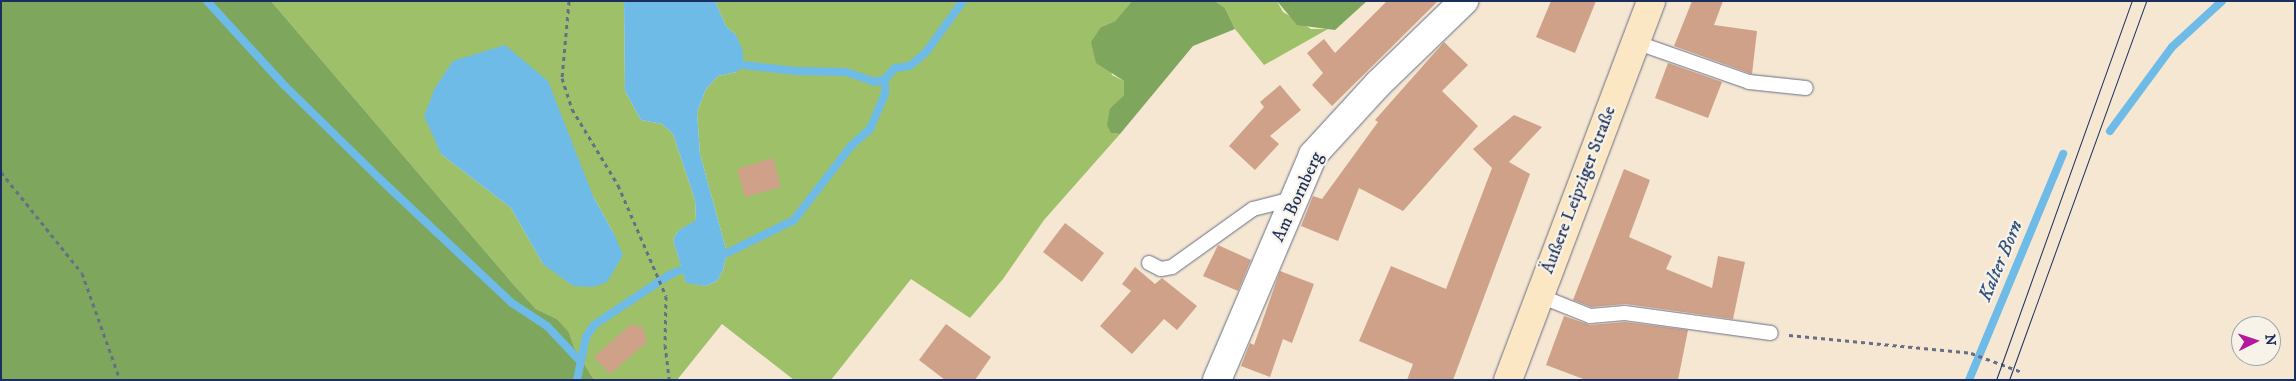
<!DOCTYPE html>
<html>
<head>
<meta charset="utf-8">
<style>
  body { margin:0 }
  #map { position:relative; width:2296px; height:381px; overflow:hidden; background:#f5e7d2; font-family:"IM FELL DW Pica",serif }
  div>[style] { position:absolute }
  .green>* { inset:0; background:#9ec069 }
  .forest>* { inset:0; background:#7ea65d }
  .water>* { inset:0; background:#6ebbe8 }
  .stream>* { height:8px; margin:-4px; padding:0 4px; transform-origin:4px; border-radius:4px; background:#6ebbe8 }
  .building>* { inset:0; background:#cfa189 }
  .path>* { height:3px; margin-top:-1.5px; transform-origin:0; background:repeating-linear-gradient(90deg,#676f87 0 4px,transparent 0 8px) }
  .roads { filter:drop-shadow(0 0 1px #676f87) drop-shadow(0 0 1px #676f87) }
  .lane>* { height:14px; margin:-7px; padding:0 7px; transform-origin:7px; border-radius:7px; background:#fff }
  .street>* { height:28px; margin:-14px; padding:0 14px; transform-origin:14px; border-radius:14px; background:#fff }
  .secondary>* { height:28px; margin:-14px; padding:0 14px; transform-origin:14px; border-radius:14px; background:#fbe7c3 }
  .tram>* { height:1px; margin:-0.5px; padding:0 0.5px; transform-origin:0.5px; border-radius:0.5px; background:#1b2f5e }
  span { translate:-50% -50%; white-space:nowrap; text-align:center; line-height:1.15; -webkit-text-stroke:4.5px #f7f3e8; paint-order:stroke }
  .street-label { font-size:18px; color:#1b2f5e }
  .water-label { font-size:19px; color:#305280; font-style:italic }
  .frame { position:absolute; inset:0; border:2px solid #1b2f5e; pointer-events:none }
  .north { position:absolute; left:2231px; top:316px; width:50px; height:50px; box-sizing:border-box; background:#f7f3e8; border:1px solid #9fa5b1; border-radius:50%; rotate:86deg; font-size:14px; font-weight:700; line-height:20px; text-align:center; color:#1b2f5e }
  .north::after { content:''; display:block; margin:auto; width:18px; height:22px; background:#b5179e; clip-path:polygon(50% 0,100% 100%,50% 72%,0 100%) }
</style>
</head>
<body>
<div id="map">
  <div class="green">
    <i style="clip-path:polygon(evenodd,271px 1px,624px 1px,625px 91px,641px 120px,662px 124px,673px 134px,695px 200px,696px 221px,678px 231px,673px 240px,686px 282px,706px 286px,717px 281px,723px 270px,727px 253px,700px 154px,697px 112px,706px 89px,718px 76px,737px 72px,736px 35px,726px 26px,715px 1px,1132px 1px,1115px 21px,1101px 27px,1112px 75px,1124px 81px,1124px 95px,1110px 108px,1111px 133px,1120px 134px,1044px 220px,1003px 279px,970px 318px,911px 279px,831px 380px,794px 380px,722px 324px,677px 380px,594px 380px,574px 347px,569px 332px,557px 319px,536px 309px,514px 285px,271px 1px,441px 154px,593px 196px,614px 234px,543px 264px,511px 208px,441px 154px)"></i>
    <i style="clip-path:polygon(1215px 1px,1277px 1px,1283px 12px,1311px 29px,1328px 29px,1264px 65px,1235px 29px,1225px 8px)"></i>
  </div>
  <div class="forest">
    <i style="clip-path:polygon(1px 1px,271px 1px,514px 285px,536px 309px,557px 319px,569px 332px,574px 347px,594px 380px,1px 380px)"></i>
    <i style="clip-path:polygon(1132px 1px,1215px 1px,1225px 8px,1235px 29px,1193px 46px,1120px 134px,1111px 133px,1107px 125px,1110px 108px,1124px 95px,1124px 81px,1096px 63px,1091px 42px,1101px 27px,1115px 21px)"></i>
    <i style="clip-path:polygon(1277px 1px,1367px 1px,1335px 30px,1297px 25px)"></i>
  </div>
  <div class="water">
    <i style="clip-path:polygon(624px 1px,715px 1px,726px 26px,736px 35px,743px 51px,743px 65px,737px 72px,718px 76px,706px 89px,697px 112px,700px 154px,727px 253px,723px 270px,717px 281px,706px 286px,686px 283px,673px 240px,678px 231px,696px 220px,695px 200px,673px 134px,662px 124px,641px 120px,625px 91px)"></i>
    <i style="clip-path:polygon(505px 45px,548px 81px,593px 196px,614px 234px,623px 255px,607px 282px,593px 287px,573px 286px,543px 264px,511px 208px,441px 154px,424px 116px,435px 88px,453px 61px)"></i>
  </div>
  <div class="stream">
    <i style="left:207px;top:1px;width:115px;rotate:47.5deg"></i>
    <i style="left:285px;top:86px;width:136px;rotate:44.4deg"></i>
    <i style="left:382px;top:181px;width:178px;rotate:43.2deg"></i>
    <i style="left:512px;top:303px;width:42px;rotate:33.3deg"></i>
    <i style="left:547px;top:326px;width:47px;rotate:46.7deg"></i>
    <i style="left:743px;top:65px;width:53px;rotate:6.5deg"></i>
    <i style="left:796px;top:71px;width:50px;rotate:1.1deg"></i>
    <i style="left:846px;top:72px;width:31px;rotate:19deg"></i>
    <i style="left:875px;top:82px;width:10px;rotate:-17deg"></i>
    <i style="left:2110px;top:131px;width:104px;rotate:-53.6deg"></i>
    <i style="left:2172px;top:47px;width:68px;rotate:-42.6deg"></i>
    <i style="left:727px;top:253px;width:75px;rotate:-26.2deg"></i>
    <i style="left:794px;top:220px;width:93px;rotate:-52.4deg"></i>
    <i style="left:851px;top:146px;width:25px;rotate:-42deg"></i>
    <i style="left:870px;top:129px;width:38px;rotate:-67deg"></i>
    <i style="left:885px;top:94px;width:15px;rotate:-90deg"></i>
    <i style="left:885px;top:79px;width:15px;rotate:-48deg"></i>
    <i style="left:895px;top:68px;width:15px;rotate:-8deg"></i>
    <i style="left:910px;top:66px;width:21px;rotate:-41deg"></i>
    <i style="left:926px;top:52px;width:63px;rotate:-54deg"></i>
    <i style="left:577px;top:380px;width:44px;rotate:-78.2deg"></i>
    <i style="left:586px;top:337px;width:14px;rotate:-56deg"></i>
    <i style="left:594px;top:325px;width:90px;rotate:-33.7deg"></i>
    <i style="left:669px;top:275px;width:13px;rotate:-23deg"></i>
    <i style="left:1969px;top:380px;width:245px;rotate:-67.4deg"></i>
  </div>
  <div class="building">
    <i style="clip-path:polygon(1387px 1px,1438px 1px,1332px 106px,1312px 85px,1323px 73px,1307px 53px,1324px 39px,1335px 53px)"></i>
    <i style="clip-path:polygon(1551px 1px,1596px 1px,1575px 53px,1536px 37px)"></i>
    <i style="clip-path:polygon(1692px 1px,1723px 1px,1714px 25px,1757px 31px,1752px 74px,1674px 46px)"></i>
    <i style="clip-path:polygon(1444px 42px,1468px 65px,1442px 91px,1478px 126px,1403px 211px,1359px 188px,1338px 241px,1301px 226px,1313px 196px,1322px 199px,1378px 122px,1375px 120px)"></i>
    <i style="clip-path:polygon(1668px 63px,1722px 82px,1708px 118px,1655px 98px)"></i>
    <i style="clip-path:polygon(1280px 85px,1301px 110px,1270px 136px,1279px 144px,1255px 170px,1229px 146px,1264px 107px,1260px 102px)"></i>
    <i style="clip-path:polygon(1514px 115px,1542px 127px,1509px 162px,1530px 174px,1453px 380px,1407px 380px,1413px 364px,1359px 341px,1391px 266px,1446px 289px,1492px 168px,1473px 149px)"></i>
    <i style="clip-path:polygon(773px 158px,781px 187px,745px 197px,737px 169px)"></i>
    <i style="clip-path:polygon(1624px 169px,1650px 180px,1629px 237px,1672px 256px,1666px 269px,1712px 288px,1718px 256px,1745px 262px,1733px 319px,1626px 304px,1591px 307px,1573px 300px)"></i>
    <i style="clip-path:polygon(1065px 223px,1104px 253px,1082px 282px,1043px 252px)"></i>
    <i style="clip-path:polygon(1218px 245px,1251px 260px,1238px 291px,1203px 276px)"></i>
    <i style="clip-path:polygon(1135px 267px,1155px 284px,1162px 278px,1197px 306px,1177px 330px,1164px 319px,1132px 354px,1100px 326px,1131px 291px,1122px 284px)"></i>
    <i style="clip-path:polygon(1280px 271px,1314px 284px,1292px 343px,1283px 339px,1270px 377px,1241px 366px,1250px 343px,1254px 345px)"></i>
    <i style="clip-path:polygon(1564px 316px,1590px 325px,1625px 322px,1688px 330px,1678px 380px,1586px 380px,1546px 365px)"></i>
    <i style="clip-path:polygon(946px 324px,991px 357px,975px 380px,945px 380px,919px 360px)"></i>
    <i style="clip-path:polygon(630px 325px,643px 327px,647px 342px,610px 374px,594px 357px)"></i>
  </div>
  <div class="path">
    <i style="left:569px;top:1px;width:77px;rotate:95.2deg"></i>
    <i style="left:562px;top:78px;width:33px;rotate:72deg"></i>
    <i style="left:572px;top:109px;width:89px;rotate:58.8deg"></i>
    <i style="left:618px;top:185px;width:121px;rotate:66.6deg"></i>
    <i style="left:666px;top:296px;width:49px;rotate:91.2deg"></i>
    <i style="left:665px;top:345px;width:35px;rotate:83deg"></i>
    <i style="left:1px;top:172px;width:129px;rotate:51.3deg"></i>
    <i style="left:82px;top:273px;width:114px;rotate:70.4deg"></i>
    <i style="left:1789px;top:335px;width:183px;rotate:5.6deg"></i>
    <i style="left:1971px;top:353px;width:54px;rotate:20.4deg"></i>
  </div>
  <div class="roads">
    <div class="lane">
      <i style="left:1635px;top:42px;width:121px;rotate:19.3deg"></i>
      <i style="left:1749px;top:82px;width:57px;rotate:6deg"></i>
      <i style="left:1149px;top:263px;width:13px;rotate:27deg"></i>
      <i style="left:1161px;top:269px;width:11px;rotate:-10deg"></i>
      <i style="left:1172px;top:267px;width:100px;rotate:-35.6deg"></i>
      <i style="left:1253px;top:209px;width:44px;rotate:-14.3deg"></i>
      <i style="left:1540px;top:296px;width:54px;rotate:21.8deg"></i>
      <i style="left:1590px;top:316px;width:35px;rotate:-5deg"></i>
      <i style="left:1625px;top:313px;width:147px;rotate:7.8deg"></i>
    </div>
    <div class="street">
      <i style="left:1217px;top:380px;width:245px;rotate:-66.9deg"></i>
      <i style="left:1313px;top:155px;width:96px;rotate:-47.5deg"></i>
      <i style="left:1378px;top:84px;width:120px;rotate:-44deg"></i>
    </div>
    <div class="secondary">
      <i style="left:1508px;top:380px;width:405px;rotate:-69.3deg"></i>
    </div>
  </div>
  <div class="tram">
    <i style="left:1996px;top:380px;width:403px;rotate:-70.3deg"></i>
    <i style="left:2009px;top:380px;width:403px;rotate:-70.1deg"></i>
  </div>
  <div class="street-label">
    <span style="left:1579px;top:190px;rotate:-69deg">Äußere Leipziger Straße</span>
    <span style="left:1298px;top:197px;rotate:-65deg">Am Bornberg</span>
  </div>
  <div class="water-label">
    <span style="left:2001px;top:261px;rotate:-67deg">Kalter Born</span>
  </div>
  <div class="frame"></div>
  <div class="north">N</div>
</div>
</body>
</html>
